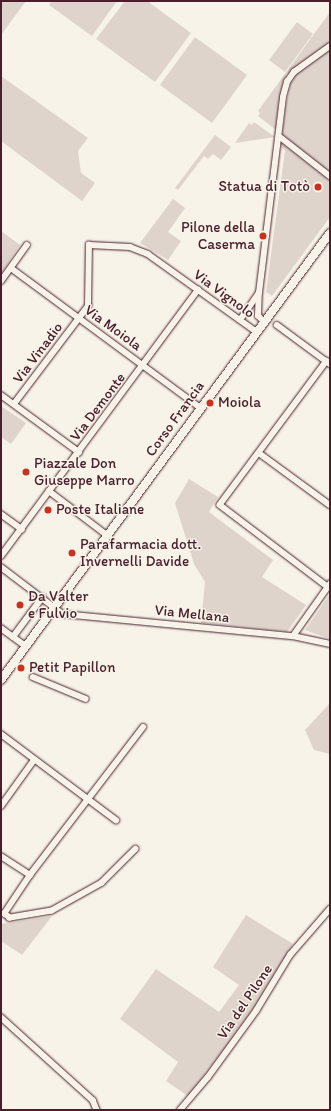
<!DOCTYPE html>
<html>
<head>
<meta charset="utf-8">
<style>
  body { margin:0 }
  #map { position:relative; width:331px; height:1111px; overflow:hidden; background:#f7f3e8; font-family:Itim,sans-serif }
  div>[style] { position:absolute }
  .green>* { inset:0; background:#ded4cc }
  .roads { filter:drop-shadow(0 0 1px #4a1f2b) drop-shadow(0 0 1px #4a1f2b) }
  .street>* { height:5.5px; margin:-2.75px; padding:0 2.75px; transform-origin:2.75px; border-radius:2.75px; background:#f7f3e8 }
  .secondary>* { height:8px; margin:-4px; padding:0 4px; transform-origin:4px; border-radius:4px; background:#f7f3e8 }
  .dots>* { width:11px; height:11px; translate:-50% -50%; box-sizing:border-box; border:2px solid #f7f3e8; border-radius:50% }
  span { translate:-50% -50%; white-space:nowrap; text-align:center; line-height:1.15; -webkit-text-stroke:3px #f7f3e8; paint-order:stroke }
  .poi-label { font-size:15px; color:#4a1f2b }
  .right { translate:-100% -50%; text-align:right }
  .left { translate:0 -50%; text-align:left }
  .street-label { font-size:15px; color:#4a1f2b }
  .frame { position:absolute; inset:0; border:2px solid #4a1f2b; pointer-events:none }
</style>
</head>
<body>
<div id="map">
  <div class="green">
    <i style="clip-path:polygon(1px 1px,26px 1px,1px 35px)"></i>
    <i style="clip-path:polygon(52px 1px,117px 1px,92px 36px,49px 5px)"></i>
    <i style="clip-path:polygon(125px 1px,147px 1px,191px 33px,155px 82px,96px 39px)"></i>
    <i style="clip-path:polygon(330px 12px,330px 217px,272px 296px,266px 292px,285px 150px,281px 147px,285px 109px,291px 81px,287px 72px,282px 87px,276px 130px,258px 116px,260px 113px,258px 111px)"></i>
    <i style="clip-path:polygon(297px 22px,313px 34px,285px 72px,269px 60px)"></i>
    <i style="clip-path:polygon(195px 37px,247px 75px,212px 123px,160px 85px)"></i>
    <i style="clip-path:polygon(1px 76px,88px 138px,78px 151px,81px 173px,95px 183px,82px 201px,1px 141px)"></i>
    <i style="clip-path:polygon(254px 122px,275px 137px,235px 143px,249px 123px,252px 125px)"></i>
    <i style="clip-path:polygon(215px 135px,231px 147px,221px 160px,213px 154px,208px 159px,204px 156px,178px 190px,175px 188px)"></i>
    <i style="clip-path:polygon(173px 199px,185px 208px,168px 232px,181px 241px,168px 260px,140px 243px)"></i>
    <i style="clip-path:polygon(1px 231px,20px 245px,1px 274px)"></i>
    <i style="clip-path:polygon(1px 406px,26px 423px,11px 444px,1px 437px)"></i>
    <i style="clip-path:polygon(189px 479px,218px 497px,209px 512px,273px 560px,262px 577px,306px 605px,287px 632px,201px 623px,205px 582px,194px 564px,175px 503px)"></i>
    <i style="clip-path:polygon(330px 594px,330px 639px,305px 630px)"></i>
    <i style="clip-path:polygon(330px 703px,330px 754px,314px 750px,305px 730px)"></i>
    <i style="clip-path:polygon(246px 915px,293px 944px,244px 1024px,188px 1096px,166px 1081px,178px 1062px,120px 1019px,156px 969px,219px 1012px,239px 985px,213px 967px)"></i>
    <i style="clip-path:polygon(52px 916px,22px 955px,1px 941px,1px 924px)"></i>
  </div>
  <div class="roads">
    <div class="street">
      <i style="left:279px;top:136px;width:65px;rotate:38.1deg"></i>
      <i style="left:11px;top:268px;width:236px;rotate:36.4deg"></i>
      <i style="left:1px;top:281px;width:44px;rotate:-54.2deg"></i>
      <i style="left:240px;top:320px;width:33px;rotate:-55deg"></i>
      <i style="left:264px;top:322px;width:8px;rotate:-135deg"></i>
      <i style="left:258px;top:316px;width:23px;rotate:-88deg"></i>
      <i style="left:259px;top:293px;width:197px;rotate:-83deg"></i>
      <i style="left:283px;top:97px;width:16px;rotate:-75deg"></i>
      <i style="left:287px;top:82px;width:12px;rotate:-55deg"></i>
      <i style="left:294px;top:72px;width:44px;rotate:-35.8deg"></i>
      <i style="left:277px;top:325px;width:66px;rotate:36.3deg"></i>
      <i style="left:327px;top:361px;width:179px;rotate:126.6deg"></i>
      <i style="left:220px;top:505px;width:136px;rotate:37.2deg"></i>
      <i style="left:1px;top:395px;width:97px;rotate:36.2deg"></i>
      <i style="left:14px;top:404px;width:123px;rotate:-52.9deg"></i>
      <i style="left:88px;top:306px;width:61px;rotate:-89.1deg"></i>
      <i style="left:89px;top:245px;width:41px;rotate:2.8deg"></i>
      <i style="left:130px;top:247px;width:19px;rotate:21deg"></i>
      <i style="left:148px;top:254px;width:134px;rotate:35.6deg"></i>
      <i style="left:259px;top:453px;width:88px;rotate:36.2deg"></i>
      <i style="left:49px;top:491px;width:73px;rotate:37.2deg"></i>
      <i style="left:1px;top:514px;width:26px;rotate:36deg"></i>
      <i style="left:1px;top:556px;width:331px;rotate:-53.5deg"></i>
      <i style="left:1px;top:567px;width:78px;rotate:37.2deg"></i>
      <i style="left:63px;top:614px;width:231px;rotate:5.5deg"></i>
      <i style="left:293px;top:636px;width:38px;rotate:12deg"></i>
      <i style="left:1px;top:628px;width:31px;rotate:36deg"></i>
      <i style="left:293px;top:636px;width:64px;rotate:-54.6deg"></i>
      <i style="left:13px;top:637px;width:49px;rotate:-53.4deg"></i>
      <i style="left:33px;top:677px;width:57px;rotate:22.5deg"></i>
      <i style="left:1px;top:734px;width:144px;rotate:36.8deg"></i>
      <i style="left:1px;top:806px;width:57px;rotate:-54.3deg"></i>
      <i style="left:136px;top:849px;width:48px;rotate:135deg"></i>
      <i style="left:102px;top:883px;width:57px;rotate:150.8deg"></i>
      <i style="left:52px;top:911px;width:43px;rotate:170.5deg"></i>
      <i style="left:10px;top:918px;width:7px;rotate:-146deg"></i>
      <i style="left:4px;top:914px;width:47px;rotate:-56.3deg"></i>
      <i style="left:30px;top:875px;width:186px;rotate:-52.6deg"></i>
      <i style="left:1px;top:856px;width:35px;rotate:33deg"></i>
      <i style="left:1px;top:1017px;width:124px;rotate:42.1deg"></i>
      <i style="left:93px;top:1100px;width:11px;rotate:68deg"></i>
      <i style="left:180px;top:1110px;width:43px;rotate:-49.7deg"></i>
      <i style="left:208px;top:1077px;width:82px;rotate:-54deg"></i>
      <i style="left:256px;top:1011px;width:66px;rotate:-58.7deg"></i>
      <i style="left:290px;top:955px;width:61px;rotate:-49deg"></i>
    </div>
    <div class="secondary">
      <i style="left:1px;top:680px;width:555px;rotate:-53.65deg"></i>
    </div>
  </div>
  <div class="dots">
    <i style="left:318px;top:187px;background:#c8321e"></i>
    <i style="left:263px;top:236px;background:#c8321e"></i>
    <i style="left:210px;top:403px;background:#c8321e"></i>
    <i style="left:26px;top:472px;background:#c8321e"></i>
    <i style="left:48px;top:510px;background:#c8321e"></i>
    <i style="left:72px;top:553px;background:#c8321e"></i>
    <i style="left:20px;top:605px;background:#c8321e"></i>
    <i style="left:21px;top:668px;background:#c8321e"></i>
  </div>
  <div class="poi-label">
    <span class="right" style="left:310px;top:187px">Statua di Totò</span>
    <span class="right" style="left:255px;top:236px">Pilone della<br>Caserma</span>
    <span class="left" style="left:218px;top:403px">Moiola</span>
    <span class="left" style="left:34px;top:472px">Piazzale Don<br>Giuseppe Marro</span>
    <span class="left" style="left:56px;top:510px">Poste Italiane</span>
    <span class="left" style="left:80px;top:553px">Parafarmacia dott.<br>Invernelli Davide</span>
    <span class="left" style="left:28px;top:605px">Da Valter<br>e Fulvio</span>
    <span class="left" style="left:29px;top:668px">Petit Papillon</span>
  </div>
  <div class="street-label">
    <span style="left:224px;top:294px;rotate:36deg">Via Vignolo</span>
    <span style="left:113px;top:328px;rotate:36deg">Via Moiola</span>
    <span style="left:38px;top:353px;rotate:-53deg">Via Vinadio</span>
    <span style="left:98px;top:407px;rotate:-53deg">Via Demonte</span>
    <span style="left:175px;top:419px;rotate:-54deg">Corso Francia</span>
    <span style="left:192px;top:614px;rotate:6deg">Via Mellana</span>
    <span style="left:245px;top:1002px;rotate:-56deg">Via del Pilone</span>
  </div>
  <div class="frame"></div>
</div>
</body>
</html>
